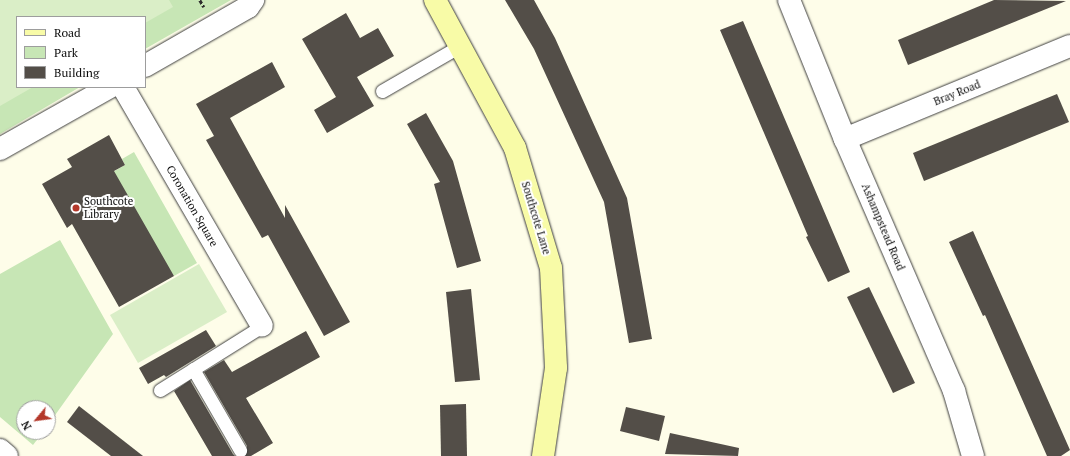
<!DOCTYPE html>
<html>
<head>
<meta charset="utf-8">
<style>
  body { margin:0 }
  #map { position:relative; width:1070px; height:456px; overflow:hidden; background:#fefde9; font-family:"PT Serif",serif }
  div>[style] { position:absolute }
  .green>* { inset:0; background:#c7e6b5 }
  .pitch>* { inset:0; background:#daeec7 }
  .building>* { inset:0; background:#534e48 }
  .path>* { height:2.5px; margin-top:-1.25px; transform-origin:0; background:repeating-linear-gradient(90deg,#2d2d2d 0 4px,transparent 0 6px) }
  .roads { filter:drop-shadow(0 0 1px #3e3e3e) drop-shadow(0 0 1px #3e3e3e) }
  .lane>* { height:13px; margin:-6.5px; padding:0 6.5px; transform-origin:6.5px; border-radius:6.5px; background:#fff }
  .street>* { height:22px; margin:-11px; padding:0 11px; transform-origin:11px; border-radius:11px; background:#fff }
  .secondary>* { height:22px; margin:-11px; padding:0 11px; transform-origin:11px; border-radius:11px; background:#f8fba7 }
  .dots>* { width:11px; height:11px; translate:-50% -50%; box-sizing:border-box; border:2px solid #fff; border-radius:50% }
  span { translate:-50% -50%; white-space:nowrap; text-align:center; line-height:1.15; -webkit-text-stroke:4px #fff; paint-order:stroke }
  .street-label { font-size:11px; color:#0b0b0b }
  .poi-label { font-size:11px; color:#0b0b0b }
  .left { translate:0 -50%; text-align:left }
  .legend { position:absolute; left:16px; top:16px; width:130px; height:72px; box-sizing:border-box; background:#fff; border:1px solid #9d9d9d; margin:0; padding:5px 7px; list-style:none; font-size:12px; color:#0b0b0b }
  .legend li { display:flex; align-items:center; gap:8px; height:20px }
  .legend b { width:20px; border:1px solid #9d9d9d }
  .north { position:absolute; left:16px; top:400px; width:40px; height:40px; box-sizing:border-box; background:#fff; border:1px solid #9d9d9d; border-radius:50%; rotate:241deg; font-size:11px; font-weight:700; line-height:16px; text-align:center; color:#0b0b0b }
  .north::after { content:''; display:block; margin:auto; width:14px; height:18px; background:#b4382a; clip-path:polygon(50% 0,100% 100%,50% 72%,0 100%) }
</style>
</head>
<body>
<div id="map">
  <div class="green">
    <i style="clip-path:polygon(0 0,231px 0,145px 49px,145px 17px,17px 17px,17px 87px,80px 87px,0 134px)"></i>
    <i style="clip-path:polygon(134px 152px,197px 263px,174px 276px,106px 176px,125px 165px,122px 159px)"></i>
    <i style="clip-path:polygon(60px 240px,113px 334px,48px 425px,48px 408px,24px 408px,24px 432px,43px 432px,33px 445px,0 417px,0 274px)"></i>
  </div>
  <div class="pitch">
    <i style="clip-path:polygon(0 0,169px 0,173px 7px,145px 23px,145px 17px,17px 17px,17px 87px,33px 87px,0 106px)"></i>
    <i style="clip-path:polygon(199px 264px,227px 312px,138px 363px,110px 315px)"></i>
  </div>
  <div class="building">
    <i style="clip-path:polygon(505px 0,534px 0,555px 38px,627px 198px,652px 339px,629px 343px,604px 202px,534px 49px)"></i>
    <i style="clip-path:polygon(994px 0,1066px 1px,908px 65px,898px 40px)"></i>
    <i style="clip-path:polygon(346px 13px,360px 38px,378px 28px,394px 56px,357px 77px,374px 106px,327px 133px,314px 110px,336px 97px,302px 39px)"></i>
    <i style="clip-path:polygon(743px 21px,850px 272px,828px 282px,806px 237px,808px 236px,720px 30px)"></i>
    <i style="clip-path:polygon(272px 62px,285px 87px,230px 118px,285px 218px,285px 205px,350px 322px,324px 336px,268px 235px,262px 238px,206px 140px,214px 136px,196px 104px)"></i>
    <i style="clip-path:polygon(1057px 94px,1069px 122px,924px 181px,913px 153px)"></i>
    <i style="clip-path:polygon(426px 113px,453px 161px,481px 261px,457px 268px,434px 184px,440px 182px,407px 124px)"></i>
    <i style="clip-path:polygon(109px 135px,125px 165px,114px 171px,174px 276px,119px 307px,72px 224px,67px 228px,42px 184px,72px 167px,67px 159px)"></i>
    <i style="clip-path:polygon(973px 231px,1070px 450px,1061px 456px,1047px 456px,985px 315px,983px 316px,949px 242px)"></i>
    <i style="clip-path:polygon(869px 287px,915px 383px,893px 393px,847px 297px)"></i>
    <i style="clip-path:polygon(471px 289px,480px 380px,455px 382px,446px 292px)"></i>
    <i style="clip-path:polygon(206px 330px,216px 346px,166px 377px,164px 375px,148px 384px,139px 368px)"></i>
    <i style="clip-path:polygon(306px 331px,320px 357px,246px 398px,273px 443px,251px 456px,245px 456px,247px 446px,204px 372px,224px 360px,232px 372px)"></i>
    <i style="clip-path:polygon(190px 380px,233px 454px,235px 456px,212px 456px,174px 391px)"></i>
    <i style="clip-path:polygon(466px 404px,467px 456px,441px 456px,440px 405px)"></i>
    <i style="clip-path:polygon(79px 406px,143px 456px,111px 456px,67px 422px)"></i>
    <i style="clip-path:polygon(626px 407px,665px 416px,659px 441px,620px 431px)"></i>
    <i style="clip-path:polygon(670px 433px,739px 448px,738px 456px,665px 454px)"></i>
  </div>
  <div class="path">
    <i style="left:200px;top:0;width:8px;rotate:60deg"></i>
  </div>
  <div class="roads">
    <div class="lane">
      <i style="left:382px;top:91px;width:90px;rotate:-30deg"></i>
      <i style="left:193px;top:369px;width:94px;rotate:59.9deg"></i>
      <i style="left:160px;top:390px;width:120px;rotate:-32.1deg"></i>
    </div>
    <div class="street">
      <i style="left:789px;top:0;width:150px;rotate:68.1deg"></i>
      <i style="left:845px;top:139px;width:275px;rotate:66.6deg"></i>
      <i style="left:954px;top:391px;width:68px;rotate:73.7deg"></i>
      <i style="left:145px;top:66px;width:119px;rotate:-29.8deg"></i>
      <i style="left:248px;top:7px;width:9px;rotate:-54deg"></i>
      <i style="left:123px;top:87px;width:276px;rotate:59.8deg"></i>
      <i style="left:845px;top:139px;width:243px;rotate:-22.5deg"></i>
      <i style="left:0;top:149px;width:126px;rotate:-29.4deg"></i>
      <i style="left:0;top:450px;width:9px;rotate:41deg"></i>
    </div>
    <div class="secondary">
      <i style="left:435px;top:0;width:168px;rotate:61.6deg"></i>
      <i style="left:515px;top:148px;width:125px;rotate:73.3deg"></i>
      <i style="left:551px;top:268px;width:100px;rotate:87.1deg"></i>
      <i style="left:556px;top:368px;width:89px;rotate:98.4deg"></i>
    </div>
  </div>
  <div class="dots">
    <i style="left:76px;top:208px;background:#b4382a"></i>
  </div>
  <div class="street-label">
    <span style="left:957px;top:93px;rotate:-22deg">Bray Road</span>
    <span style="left:192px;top:206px;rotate:60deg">Coronation Square</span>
    <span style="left:536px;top:218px;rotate:73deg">Southcote Lane</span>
    <span style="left:883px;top:227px;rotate:67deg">Ashampstead Road</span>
  </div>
  <div class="poi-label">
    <span class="left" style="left:84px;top:208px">Southcote<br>Library</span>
  </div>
  <ul class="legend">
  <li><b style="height:5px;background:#f8fba7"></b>Road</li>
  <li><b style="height:11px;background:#c7e6b5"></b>Park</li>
  <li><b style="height:11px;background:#534e48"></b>Building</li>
  </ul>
  <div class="north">N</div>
</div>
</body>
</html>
